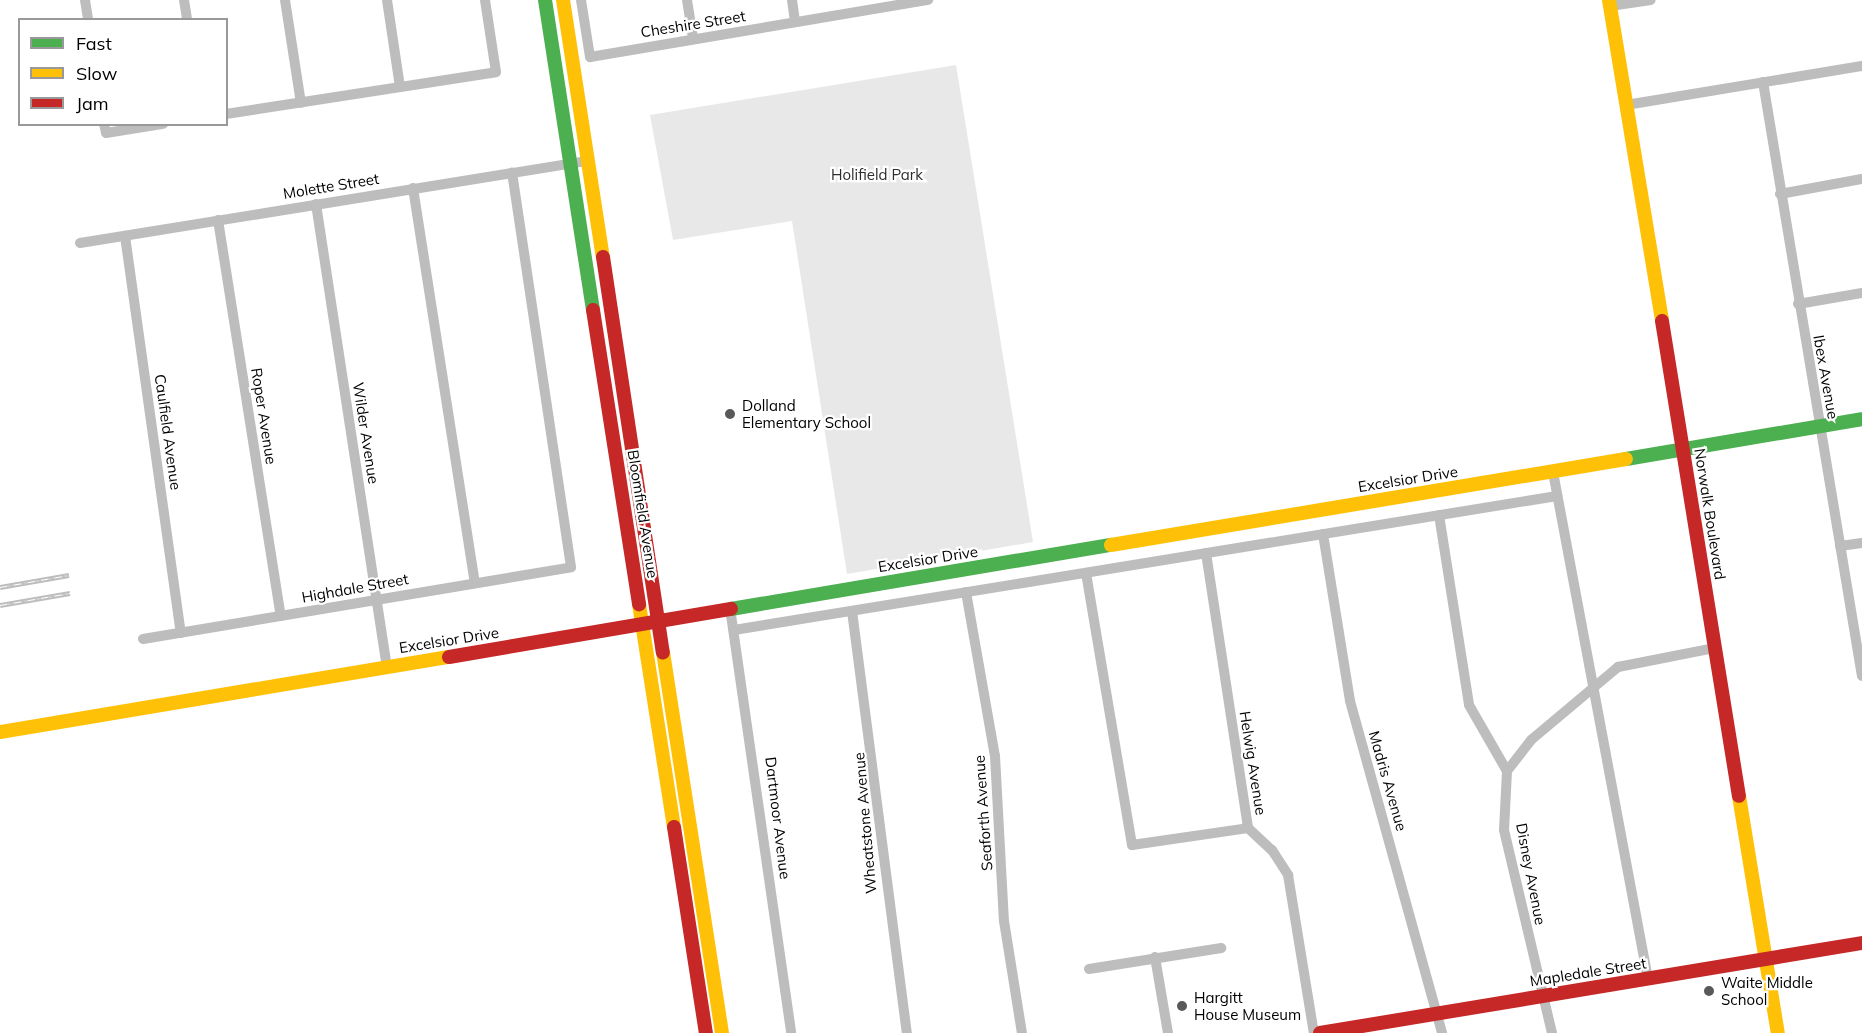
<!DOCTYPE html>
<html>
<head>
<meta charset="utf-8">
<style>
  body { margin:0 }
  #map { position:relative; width:1862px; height:1033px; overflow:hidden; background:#fff; font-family:Mulish,sans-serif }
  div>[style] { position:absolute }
  .green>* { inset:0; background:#e8e8e8 }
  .street>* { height:10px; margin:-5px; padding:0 5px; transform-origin:5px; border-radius:5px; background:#bdbdbd }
  .fast>* { height:14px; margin:-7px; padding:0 7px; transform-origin:7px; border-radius:7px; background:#4caf50 }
  .slow>* { height:14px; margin:-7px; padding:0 7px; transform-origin:7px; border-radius:7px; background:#ffc107 }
  .jam>* { height:14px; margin:-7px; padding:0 7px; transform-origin:7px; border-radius:7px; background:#c62828 }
  .rail>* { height:4.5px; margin-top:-2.25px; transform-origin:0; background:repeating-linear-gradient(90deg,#fff 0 7px,#bdbdbd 0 14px); box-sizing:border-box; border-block:2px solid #bdbdbd }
  .dots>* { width:16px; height:16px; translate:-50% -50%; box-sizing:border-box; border:3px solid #fff; border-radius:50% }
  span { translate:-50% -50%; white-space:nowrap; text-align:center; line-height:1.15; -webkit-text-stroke:4.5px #fff; paint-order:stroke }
  .street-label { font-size:15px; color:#000 }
  .park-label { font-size:15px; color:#2d2d2d }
  .poi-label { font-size:15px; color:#000 }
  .left { translate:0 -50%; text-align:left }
  .legend { position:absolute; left:18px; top:18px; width:210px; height:108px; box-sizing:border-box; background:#fff; border:2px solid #999; margin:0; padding:8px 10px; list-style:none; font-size:18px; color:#000 }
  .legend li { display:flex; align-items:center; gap:12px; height:30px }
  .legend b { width:30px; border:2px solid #999 }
</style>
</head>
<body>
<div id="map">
  <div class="green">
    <i style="clip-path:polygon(956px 65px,1033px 542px,847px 574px,792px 221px,673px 240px,650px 115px)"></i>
  </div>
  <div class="street">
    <i style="left:85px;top:0;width:20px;rotate:81deg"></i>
    <i style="left:184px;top:0;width:20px;rotate:81deg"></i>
    <i style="left:285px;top:0;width:104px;rotate:81.2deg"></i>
    <i style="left:387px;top:0;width:88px;rotate:81.5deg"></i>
    <i style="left:581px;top:0;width:58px;rotate:81deg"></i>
    <i style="left:590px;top:57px;width:343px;rotate:-9.6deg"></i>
    <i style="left:687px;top:0;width:39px;rotate:81deg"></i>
    <i style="left:792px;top:0;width:22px;rotate:82deg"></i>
    <i style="left:1610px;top:6px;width:41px;rotate:-8.3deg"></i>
    <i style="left:1763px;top:82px;width:602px;rotate:80.54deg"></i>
    <i style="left:1626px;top:105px;width:239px;rotate:-9.4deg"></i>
    <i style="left:226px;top:114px;width:273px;rotate:-8.8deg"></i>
    <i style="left:496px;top:72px;width:73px;rotate:-98.7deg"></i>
    <i style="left:104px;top:124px;width:9px;rotate:77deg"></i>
    <i style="left:106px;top:133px;width:58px;rotate:-9deg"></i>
    <i style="left:413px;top:188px;width:399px;rotate:81.1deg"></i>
    <i style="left:1780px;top:194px;width:83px;rotate:-10.4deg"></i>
    <i style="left:316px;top:204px;width:468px;rotate:81.3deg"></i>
    <i style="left:218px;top:220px;width:401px;rotate:81deg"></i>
    <i style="left:125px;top:236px;width:401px;rotate:82deg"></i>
    <i style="left:80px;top:243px;width:514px;rotate:-9.19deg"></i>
    <i style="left:1798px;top:304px;width:65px;rotate:-9.8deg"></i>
    <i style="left:1553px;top:472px;width:516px;rotate:79.39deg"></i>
    <i style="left:1439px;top:515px;width:192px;rotate:81deg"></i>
    <i style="left:1469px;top:705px;width:76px;rotate:60.1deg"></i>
    <i style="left:1507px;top:771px;width:59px;rotate:92.9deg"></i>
    <i style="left:1504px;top:830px;width:209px;rotate:76.7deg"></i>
    <i style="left:1323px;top:534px;width:169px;rotate:80.8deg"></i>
    <i style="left:1350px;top:701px;width:345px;rotate:74.5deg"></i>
    <i style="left:1840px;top:546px;width:22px;rotate:-8deg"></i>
    <i style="left:1206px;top:553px;width:278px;rotate:81.3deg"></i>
    <i style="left:1248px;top:828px;width:33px;rotate:43deg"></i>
    <i style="left:1272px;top:850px;width:30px;rotate:57deg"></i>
    <i style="left:1288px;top:875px;width:160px;rotate:80.7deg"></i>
    <i style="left:1086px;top:573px;width:276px;rotate:80.4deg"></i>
    <i style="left:1132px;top:845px;width:117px;rotate:-8.3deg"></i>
    <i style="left:966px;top:592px;width:167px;rotate:80deg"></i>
    <i style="left:995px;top:756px;width:165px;rotate:86.9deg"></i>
    <i style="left:1004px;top:921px;width:113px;rotate:80.9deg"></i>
    <i style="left:730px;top:608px;width:429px;rotate:81.8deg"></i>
    <i style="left:852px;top:611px;width:426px;rotate:82.6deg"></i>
    <i style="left:734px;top:630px;width:834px;rotate:-9.25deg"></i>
    <i style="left:143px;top:639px;width:434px;rotate:-9.5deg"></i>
    <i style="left:571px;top:567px;width:399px;rotate:-98.5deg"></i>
    <i style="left:1507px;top:771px;width:39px;rotate:-52deg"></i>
    <i style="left:1531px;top:740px;width:114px;rotate:-40deg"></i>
    <i style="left:1618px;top:667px;width:99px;rotate:-11.1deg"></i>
    <i style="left:1155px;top:957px;width:77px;rotate:80.3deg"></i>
    <i style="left:1089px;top:969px;width:134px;rotate:-9deg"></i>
  </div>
  <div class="fast">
    <i style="left:545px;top:0;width:314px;rotate:81.2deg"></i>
    <i style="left:1626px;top:459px;width:239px;rotate:-9.6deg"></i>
    <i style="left:731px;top:609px;width:385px;rotate:-9.6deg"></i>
  </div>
  <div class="slow">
    <i style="left:563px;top:0;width:260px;rotate:81.2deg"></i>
    <i style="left:1609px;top:0;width:325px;rotate:80.6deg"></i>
    <i style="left:1111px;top:545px;width:522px;rotate:-9.48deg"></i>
    <i style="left:639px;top:604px;width:226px;rotate:81.1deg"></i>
    <i style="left:663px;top:652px;width:386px;rotate:81.2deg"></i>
    <i style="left:0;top:732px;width:455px;rotate:-9.5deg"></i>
    <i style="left:1739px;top:796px;width:240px;rotate:80.7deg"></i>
  </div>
  <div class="jam">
    <i style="left:603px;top:257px;width:400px;rotate:81.4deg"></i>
    <i style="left:593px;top:310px;width:298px;rotate:81.1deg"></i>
    <i style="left:1662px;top:321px;width:481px;rotate:80.8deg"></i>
    <i style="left:449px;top:657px;width:286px;rotate:-9.7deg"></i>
    <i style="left:674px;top:827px;width:208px;rotate:81.2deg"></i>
    <i style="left:1320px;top:1033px;width:549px;rotate:-9.43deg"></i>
  </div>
  <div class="rail">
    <i style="left:0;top:587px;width:70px;rotate:-9.9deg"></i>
    <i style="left:0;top:605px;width:71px;rotate:-9.7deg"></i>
  </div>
  <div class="dots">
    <i style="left:730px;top:414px;background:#595959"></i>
    <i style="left:1709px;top:991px;background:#595959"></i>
    <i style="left:1182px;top:1006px;background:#595959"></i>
  </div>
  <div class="street-label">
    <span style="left:693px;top:24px;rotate:-9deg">Cheshire Street</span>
    <span style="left:331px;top:186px;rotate:-9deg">Molette Street</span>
    <span style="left:1826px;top:377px;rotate:80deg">Ibex Avenue</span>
    <span style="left:264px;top:416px;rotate:81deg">Roper Avenue</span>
    <span style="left:168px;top:432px;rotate:82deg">Caulfield Avenue</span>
    <span style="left:366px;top:433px;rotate:81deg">Wilder Avenue</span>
    <span style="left:1408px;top:479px;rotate:-9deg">Excelsior Drive</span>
    <span style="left:643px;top:514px;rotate:81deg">Bloomfield Avenue</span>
    <span style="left:1710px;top:514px;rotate:81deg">Norwalk Boulevard</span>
    <span style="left:928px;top:559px;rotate:-9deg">Excelsior Drive</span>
    <span style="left:355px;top:588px;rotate:-10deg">Highdale Street</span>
    <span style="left:449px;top:640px;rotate:-9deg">Excelsior Drive</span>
    <span style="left:1253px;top:763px;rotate:81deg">Helwig Avenue</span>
    <span style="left:1388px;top:781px;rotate:74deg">Madris Avenue</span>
    <span style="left:983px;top:813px;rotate:-94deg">Seaforth Avenue</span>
    <span style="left:778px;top:818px;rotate:83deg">Dartmoor Avenue</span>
    <span style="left:865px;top:823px;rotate:-95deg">Wheatstone Avenue</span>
    <span style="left:1531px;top:874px;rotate:79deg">Disney Avenue</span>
    <span style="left:1588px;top:972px;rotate:-9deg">Mapledale Street</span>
  </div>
  <div class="park-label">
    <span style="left:877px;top:175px">Holifield Park</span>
  </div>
  <div class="poi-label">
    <span class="left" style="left:742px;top:414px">Dolland<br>Elementary School</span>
    <span class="left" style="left:1721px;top:991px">Waite Middle<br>School</span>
    <span class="left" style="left:1194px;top:1006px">Hargitt<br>House Museum</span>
  </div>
  <ul class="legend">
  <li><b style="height:8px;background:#4caf50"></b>Fast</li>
  <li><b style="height:8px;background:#ffc107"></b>Slow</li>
  <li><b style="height:8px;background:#c62828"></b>Jam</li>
  </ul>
</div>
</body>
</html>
